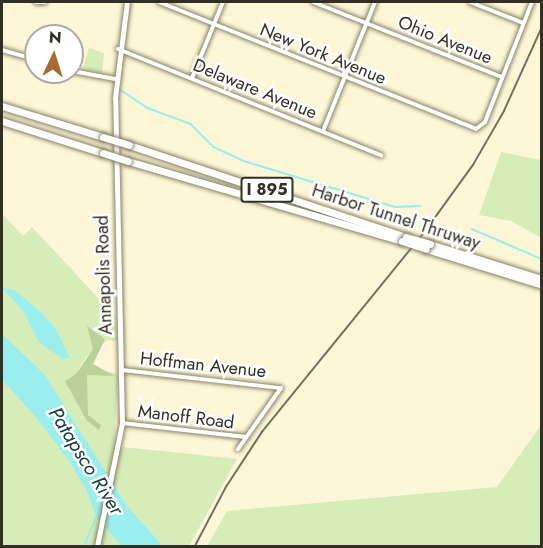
<!DOCTYPE html>
<html>
<head>
<meta charset="utf-8">
<style>
  body { margin:0 }
  #map { position:relative; width:543px; height:548px; overflow:hidden; background:#fdf7d7; font-family:Jost,sans-serif }
  div>[style] { position:absolute }
  .green>* { inset:0; background:#d6edb9 }
  .forest>* { inset:0; background:#bad299 }
  .water>* { inset:0; background:#9beeee }
  .stream>* { height:1.5px; margin:-0.75px; padding:0 0.75px; transform-origin:0.75px; border-radius:0.75px; background:#9beeee }
  .roads { filter:drop-shadow(0 0 2px #878265) drop-shadow(0 0 2px #878265) }
  .minor>* { height:4px; margin:-2px; padding:0 2px; transform-origin:2px; border-radius:2px; background:#fff }
  .secondary>* { height:5px; margin:-2.5px; padding:0 2.5px; transform-origin:2.5px; border-radius:2.5px; background:#fff }
  .motorway>* { height:7px; margin:-3.5px; padding:0 3.5px; transform-origin:3.5px; border-radius:3.5px; background:#fff }
  .tram>* { height:1.5px; margin:-0.75px; padding:0 0.75px; transform-origin:0.75px; border-radius:0.75px; background:#73705e }
  .bridges { filter:drop-shadow(0 0 2px #878265) drop-shadow(0 0 2px #878265) }
  .motorway-bridge>* { height:7px; margin:-3.5px; padding:0 3.5px; transform-origin:3.5px; border-radius:3.5px; background:#fff }
  span { translate:-50% -50%; white-space:nowrap; text-align:center; line-height:1.15; -webkit-text-stroke:5px #fff; paint-order:stroke }
  .shield-label span { padding:2px 4px; background:#fff; border:2px solid; border-radius:4px; -webkit-text-stroke-width:0 }
  .shield-label { font-size:16px; color:#323024; font-weight:700 }
  .street-label { font-size:18px; color:#323024 }
  .water-label { font-size:20px; color:#184040; font-style:italic }
  .frame { position:absolute; inset:0; border:3px solid #323024; pointer-events:none }
  .north { position:absolute; left:24px; top:24px; width:60px; height:60px; box-sizing:border-box; background:#fff; border:2px solid #adaca7; border-radius:50%; rotate:4deg; font-size:16px; font-weight:700; line-height:24px; text-align:center; color:#323024 }
  .north::after { content:''; display:block; margin:auto; width:21px; height:27px; background:#a96932; clip-path:polygon(50% 0,100% 100%,50% 72%,0 100%) }
</style>
</head>
<body>
<div id="map">
  <div class="green">
    <i style="clip-path:polygon(89px 48px,104px 53px,102px 73px,83px 68px)"></i>
    <i style="clip-path:polygon(501px 152px,541px 160px,541px 238px,511px 221px,479px 215px)"></i>
    <i style="clip-path:polygon(2px 214px,23px 236px,32px 227px,116px 317px,117px 341px,108px 340px,86px 357px,78px 370px,118px 373px,114px 446px,237px 459px,189px 546px,2px 546px)"></i>
    <i style="clip-path:polygon(541px 425px,541px 546px,207px 546px,227px 511px,497px 487px)"></i>
  </div>
  <div class="forest">
    <i style="clip-path:polygon(87px 326px,105px 339px,93px 364px,115px 376px,87px 375px,88px 415px,101px 425px,99px 430px,87px 421px,65px 381px,76px 374px,93px 349px)"></i>
  </div>
  <div class="water">
    <i style="clip-path:polygon(2px 288px,14px 290px,40px 311px,55px 328px,70px 358px,63px 359px,39px 342px,23px 311px)"></i>
    <i style="clip-path:polygon(2px 334px,44px 374px,127px 506px,163px 546px,121px 546px,96px 516px,86px 489px,67px 458px,35px 416px,2px 380px)"></i>
  </div>
  <div class="stream">
    <i style="left:121px;top:90px;width:32px;rotate:34deg"></i>
    <i style="left:148px;top:108px;width:46px;rotate:20.4deg"></i>
    <i style="left:191px;top:124px;width:33px;rotate:45deg"></i>
    <i style="left:214px;top:147px;width:33px;rotate:25deg"></i>
    <i style="left:244px;top:161px;width:158px;rotate:16.9deg"></i>
    <i style="left:395px;top:207px;width:25px;rotate:-2deg"></i>
    <i style="left:472px;top:229px;width:76px;rotate:23.2deg"></i>
    <i style="left:84px;top:546px;width:33px;rotate:-67deg"></i>
  </div>
  <div class="roads">
    <div class="minor">
      <i style="left:36px;top:2px;width:9px"></i>
      <i style="left:159px;top:2px;width:341px;rotate:21.8deg"></i>
      <i style="left:476px;top:129px;width:11px;rotate:-38deg"></i>
      <i style="left:485px;top:122px;width:129px;rotate:-68.6deg"></i>
      <i style="left:313px;top:2px;width:202px;rotate:21.7deg"></i>
      <i style="left:470px;top:2px;width:57px;rotate:21.6deg"></i>
      <i style="left:118px;top:49px;width:284px;rotate:22deg"></i>
      <i style="left:2px;top:50px;width:35px;rotate:16deg"></i>
      <i style="left:72px;top:71px;width:44px;rotate:10.5deg"></i>
      <i style="left:192px;top:78px;width:82px;rotate:-67.8deg"></i>
      <i style="left:323px;top:131px;width:139px;rotate:-68deg"></i>
      <i style="left:122px;top:370px;width:160px;rotate:6.5deg"></i>
      <i style="left:281px;top:388px;width:75px;rotate:125.2deg"></i>
      <i style="left:122px;top:423px;width:125px;rotate:6.4deg"></i>
    </div>
    <div class="secondary">
      <i style="left:97px;top:546px;width:126px;rotate:-78.5deg"></i>
      <i style="left:122px;top:423px;width:325px;rotate:-91.2deg"></i>
      <i style="left:115px;top:98px;width:97px;rotate:-82.9deg"></i>
    </div>
    <div class="motorway">
      <i style="left:2px;top:106px;width:106px;rotate:17.1deg"></i>
      <i style="left:2px;top:121px;width:106px;rotate:17.6deg"></i>
      <i style="left:129px;top:145px;width:292px;rotate:18.4deg"></i>
      <i style="left:128px;top:161px;width:285px;rotate:16.3deg"></i>
      <i style="left:430px;top:244px;width:117px;rotate:17.4deg"></i>
      <i style="left:426px;top:249px;width:121px;rotate:17.2deg"></i>
    </div>
  </div>
  <div class="tram">
    <i style="left:195px;top:546px;width:67px;rotate:-62.3deg"></i>
    <i style="left:226px;top:487px;width:66px;rotate:-56.8deg"></i>
    <i style="left:262px;top:432px;width:260px;rotate:-50.9deg"></i>
    <i style="left:426px;top:230px;width:80px;rotate:-54.1deg"></i>
    <i style="left:473px;top:165px;width:62px;rotate:-60.1deg"></i>
    <i style="left:504px;top:111px;width:92px;rotate:-65.7deg"></i>
  </div>
  <div class="bridges">
    <div class="motorway-bridge">
      <i style="left:103px;top:137px;width:27px;rotate:17deg"></i>
      <i style="left:103px;top:153px;width:26px;rotate:18deg"></i>
      <i style="left:406px;top:237px;width:25px;rotate:16deg"></i>
      <i style="left:402px;top:241px;width:25px;rotate:18deg"></i>
    </div>
  </div>
  <div class="shield-label">
    <span style="left:267px;top:190px">I 895</span>
  </div>
  <div class="street-label">
    <span style="left:445px;top:40px;rotate:22deg">Ohio Avenue</span>
    <span style="left:323px;top:54px;rotate:22deg">New York Avenue</span>
    <span style="left:255px;top:89px;rotate:22deg">Delaware Avenue</span>
    <span style="left:396px;top:217px;rotate:18deg">Harbor Tunnel Thruway</span>
    <span style="left:104px;top:275px;rotate:-92deg">Annapolis Road</span>
    <span style="left:203px;top:365px;rotate:6deg">Hoffman Avenue</span>
    <span style="left:186px;top:417px;rotate:7deg">Manoff Road</span>
  </div>
  <div class="water-label">
    <span style="left:86px;top:461px;rotate:58deg">Patapsco River</span>
  </div>
  <div class="frame"></div>
  <div class="north">N</div>
</div>
</body>
</html>
